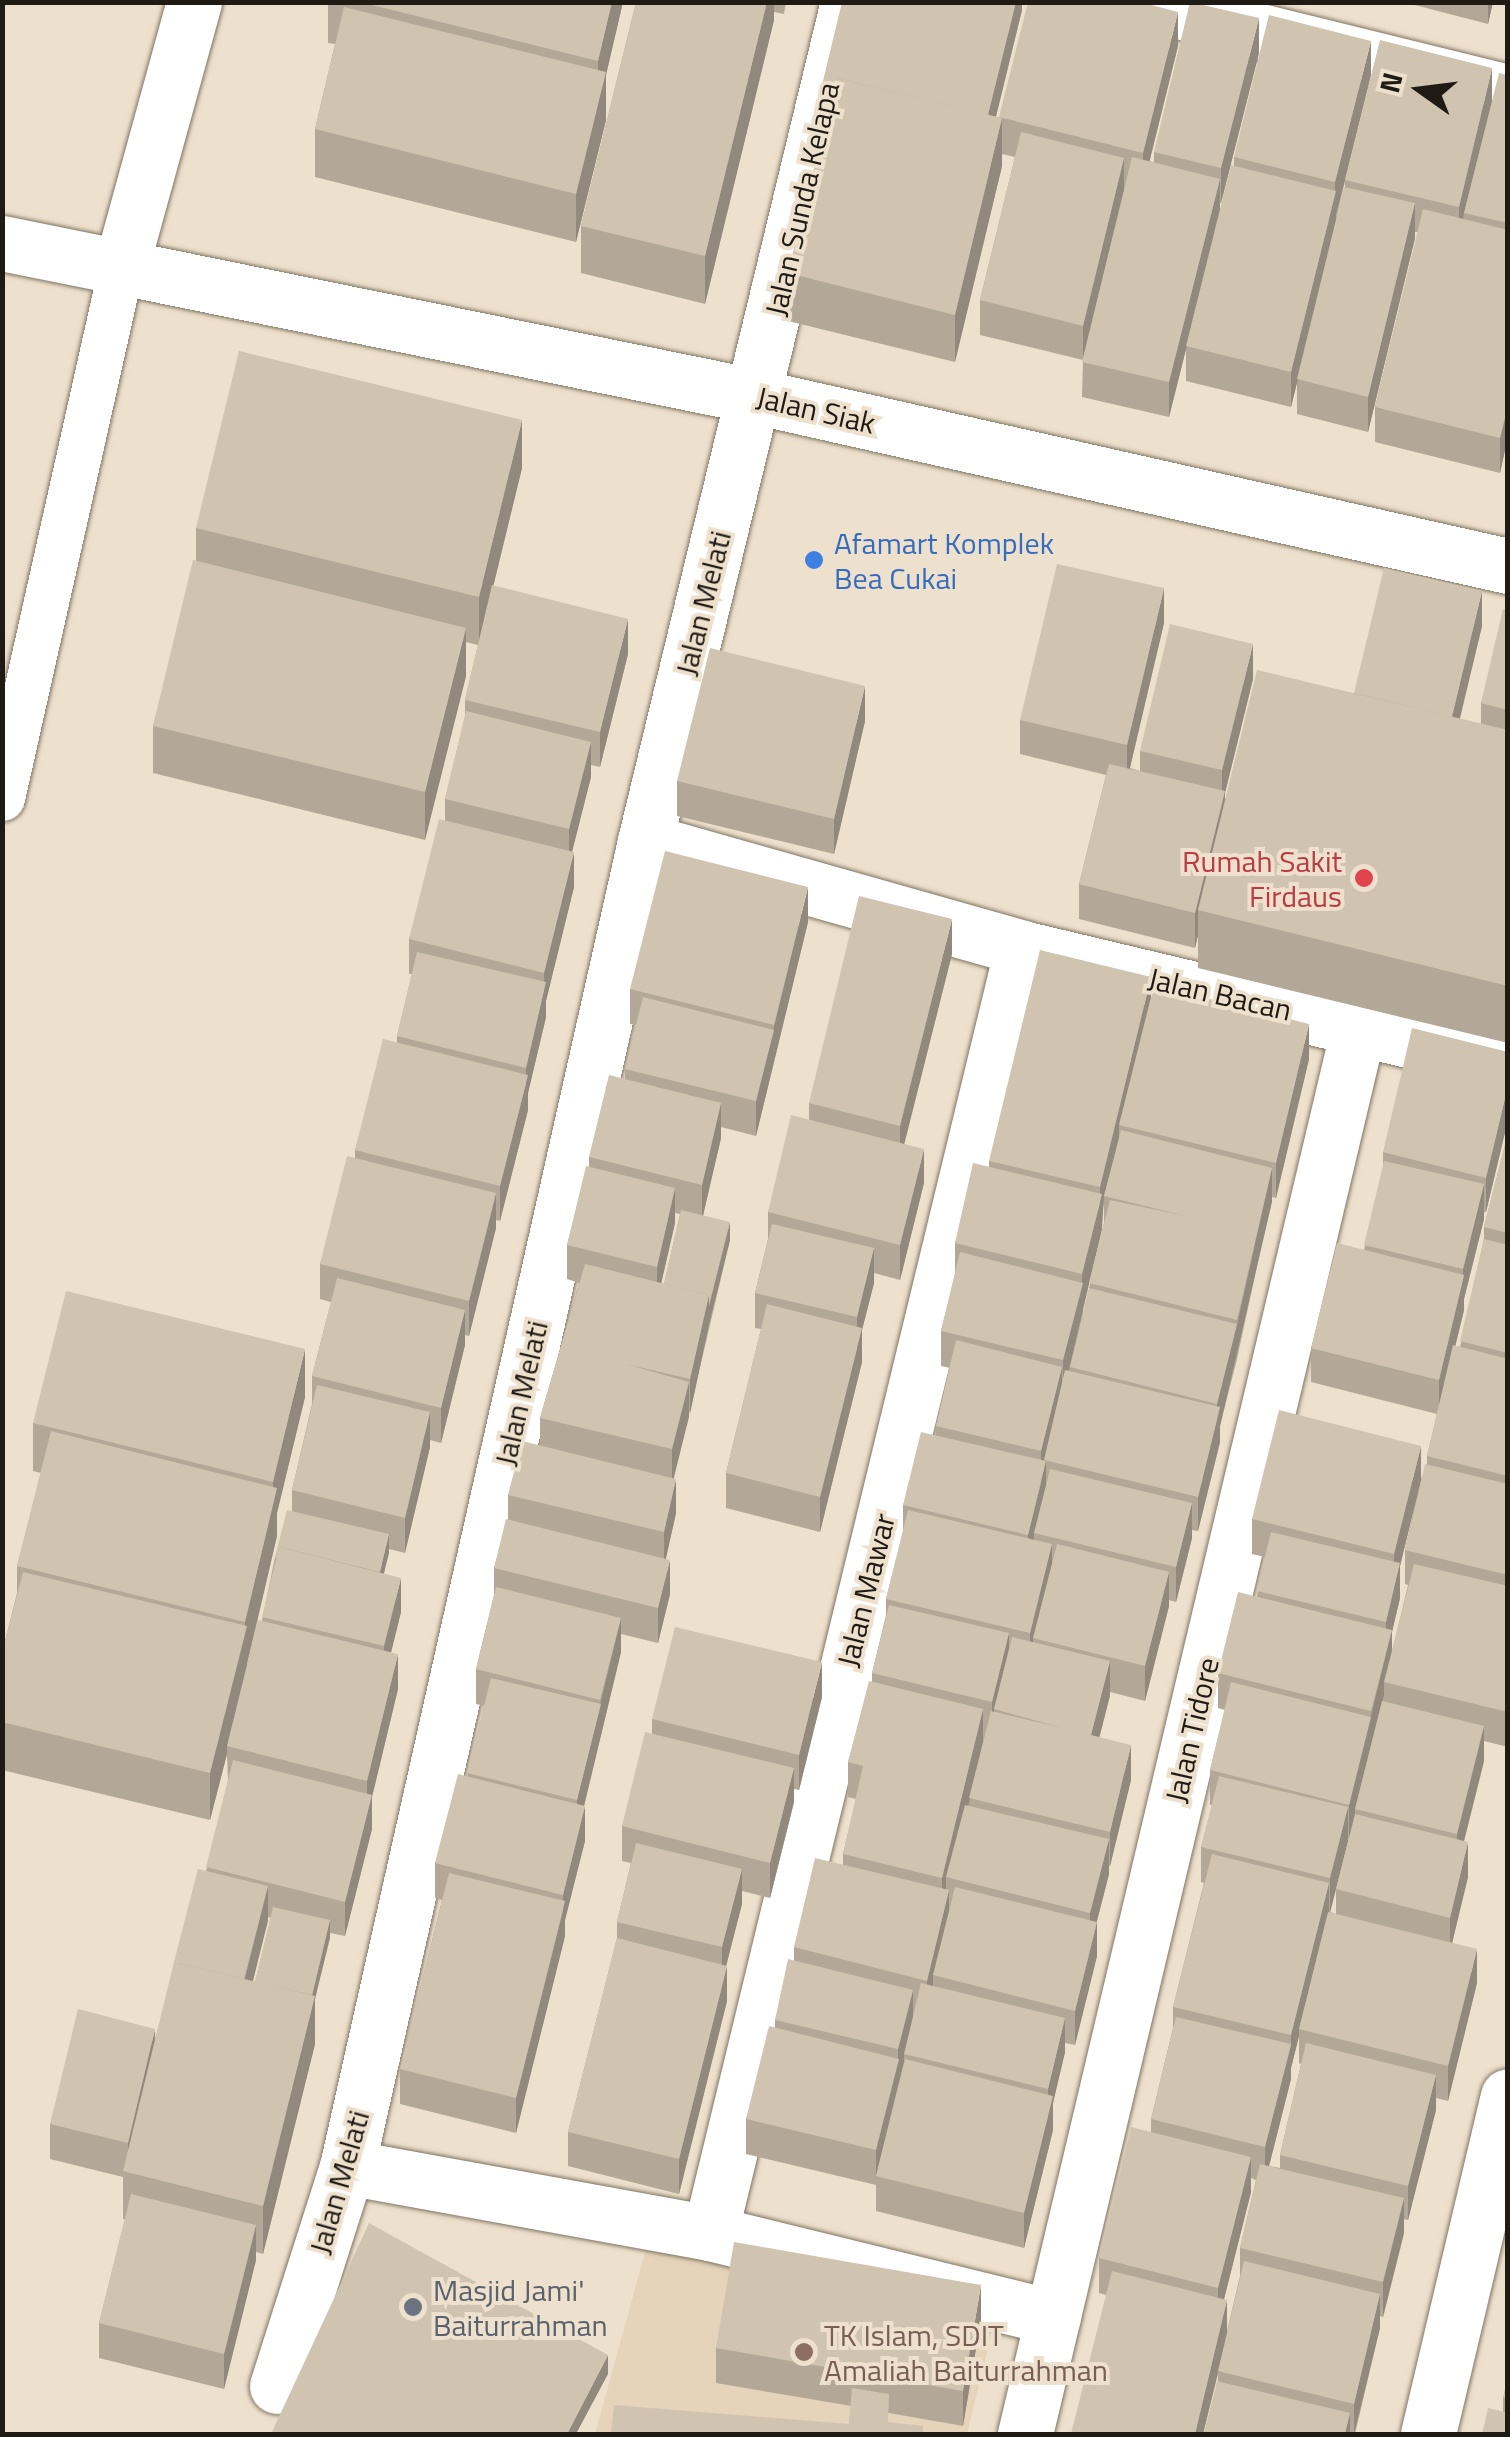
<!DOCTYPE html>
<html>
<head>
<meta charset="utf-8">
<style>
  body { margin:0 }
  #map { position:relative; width:1510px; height:2437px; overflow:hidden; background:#ede0cd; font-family:"Titillium Web",sans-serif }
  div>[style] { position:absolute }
  .built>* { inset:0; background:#e5d4ba }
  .roads { filter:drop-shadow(0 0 2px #807462) drop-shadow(0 0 2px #807462) }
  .lane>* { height:45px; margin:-22.5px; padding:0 22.5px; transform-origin:22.5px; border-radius:22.5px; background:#fff }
  .street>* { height:55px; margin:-27.5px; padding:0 27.5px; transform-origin:27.5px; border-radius:27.5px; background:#fff }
  .secondary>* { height:55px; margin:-27.5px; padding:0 27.5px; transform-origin:27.5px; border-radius:27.5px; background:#fff }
  .wall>* { inset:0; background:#b3a897 }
  .shaded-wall>* { inset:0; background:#92887b }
  .building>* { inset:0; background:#d0c3b0 }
  .dots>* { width:28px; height:28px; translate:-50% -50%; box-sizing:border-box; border:5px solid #ede0cd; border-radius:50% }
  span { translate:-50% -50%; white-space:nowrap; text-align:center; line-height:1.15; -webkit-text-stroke:8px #ede0cd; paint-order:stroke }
  .street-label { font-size:30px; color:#1f1b14 }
  .shop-label { font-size:30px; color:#366cbe }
  .left { translate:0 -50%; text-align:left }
  .health-label { font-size:30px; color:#be3a42 }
  .right { translate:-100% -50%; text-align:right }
  .worship-label { font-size:30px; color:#5b616d }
  .education-label { font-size:30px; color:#785e54 }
  .frame { position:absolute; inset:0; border:5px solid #1f1b14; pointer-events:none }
  .north { position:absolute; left:1370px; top:40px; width:100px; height:100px; -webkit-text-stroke:8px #ede0cd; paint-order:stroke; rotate:284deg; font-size:28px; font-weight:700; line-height:40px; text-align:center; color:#1f1b14 }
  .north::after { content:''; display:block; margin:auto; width:35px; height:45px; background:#1f1b14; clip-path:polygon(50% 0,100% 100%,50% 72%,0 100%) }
</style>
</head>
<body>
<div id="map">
  <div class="built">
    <i style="clip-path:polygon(649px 2238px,998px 2307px,967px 2434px,595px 2434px)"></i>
  </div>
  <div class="roads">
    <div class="lane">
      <i style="left:2px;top:798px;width:544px;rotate:-77.37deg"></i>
    </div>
    <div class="street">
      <i style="left:1142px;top:2px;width:377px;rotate:13.8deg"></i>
      <i style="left:121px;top:267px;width:646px;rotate:11.52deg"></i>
      <i style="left:754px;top:396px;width:773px;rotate:12.71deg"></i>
      <i style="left:645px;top:841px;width:392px;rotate:15.8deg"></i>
      <i style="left:1022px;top:948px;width:500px;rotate:13.4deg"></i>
      <i style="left:347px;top:2167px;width:369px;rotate:10.3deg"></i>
      <i style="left:710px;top:2233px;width:353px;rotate:13.8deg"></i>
      <i style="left:710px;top:2233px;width:1322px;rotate:-76.35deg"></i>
      <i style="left:277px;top:2386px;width:230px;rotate:-72.3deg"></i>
      <i style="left:347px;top:2167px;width:1359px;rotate:-77.33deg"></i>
      <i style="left:645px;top:841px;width:863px;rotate:-76.4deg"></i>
      <i style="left:1025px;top:2434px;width:1447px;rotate:-76.66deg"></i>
      <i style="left:1428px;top:2434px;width:347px;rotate:-76.7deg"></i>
    </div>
    <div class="secondary">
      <i style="left:2px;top:243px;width:121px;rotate:11.4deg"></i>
      <i style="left:121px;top:267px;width:275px;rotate:-74.6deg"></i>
    </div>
  </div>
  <div class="wall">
    <i style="clip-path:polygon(328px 2px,623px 2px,606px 75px,606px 120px,576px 242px,315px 177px,315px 129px,335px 44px,328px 43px)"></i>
    <i style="clip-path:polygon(636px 2px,786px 2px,784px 14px,774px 12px,774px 20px,705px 304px,581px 273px,581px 226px)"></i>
    <i style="clip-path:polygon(1022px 2px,1022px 10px,996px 117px,999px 117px,1178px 46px,1149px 161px,1154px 162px,1154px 152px,1259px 53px,1221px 203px,1220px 203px,1220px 211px,1234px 166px,1234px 157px,1371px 75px,1336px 219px,1345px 187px,1345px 180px,1492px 101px,1508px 75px,1508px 458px,1507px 441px,1500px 473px,1375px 442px,1375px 407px,1418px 232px,1415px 232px,1415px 238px,1368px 432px,1297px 414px,1297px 382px,1291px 407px,1186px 381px,1186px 349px,1169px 417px,1082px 397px,1083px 360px,980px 335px,980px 300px,1015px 157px,1002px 154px,1002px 166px,955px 362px,788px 321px,788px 273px,827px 117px,823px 116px,823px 81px)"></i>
    <i style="clip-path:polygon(1403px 2px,1493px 2px,1488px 24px)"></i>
    <i style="clip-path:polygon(evenodd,522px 468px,493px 586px,628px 654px,600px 767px,591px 765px,591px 777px,572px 851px,574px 887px,546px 1001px,546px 1017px,528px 1093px,528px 1110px,500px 1221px,496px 1220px,496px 1228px,469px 1336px,465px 1335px,465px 1345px,441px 1443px,430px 1440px,430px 1447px,405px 1553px,389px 1549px,384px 1573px,401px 1612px,391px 1652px,398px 1689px,372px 1797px,372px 1829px,345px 1936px,330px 1933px,315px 1999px,315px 2044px,263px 2254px,256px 2252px,256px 2260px,224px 2389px,99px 2358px,99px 2323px,125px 2219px,123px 2219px,123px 2177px,50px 2159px,50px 2124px,155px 2039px,206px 1871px,228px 1781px,227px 1754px,210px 1820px,2px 1770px,2px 1653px,17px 1593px,17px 1566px,41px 1473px,33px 1471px,33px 1423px,305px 1397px,277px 1513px,277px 1536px,247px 1666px,262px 1621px,275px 1557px,292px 1511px,292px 1490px,312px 1404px,312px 1376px,331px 1302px,320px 1299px,320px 1264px,355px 1158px,355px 1150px,397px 1043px,397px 1036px,412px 974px,409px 974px,409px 939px,445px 821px,445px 799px,465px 717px,465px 700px,478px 645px,466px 642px,466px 676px,425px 840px,153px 773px,153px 726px,196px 561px,196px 528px,522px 468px,268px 1917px,271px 1918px,255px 1982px,253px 1981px,268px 1917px)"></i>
    <i style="clip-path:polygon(1508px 610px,1508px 1043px,1198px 968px,1198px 935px,1195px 948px,1079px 919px,1079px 884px,1106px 775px,1020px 754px,1020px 720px,1164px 623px,1130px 768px,1140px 771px,1140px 751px,1253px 679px,1225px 793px,1225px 799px,1354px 693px,1482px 626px,1460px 719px,1481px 724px,1481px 703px)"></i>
    <i style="clip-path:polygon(865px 721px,834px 854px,677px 816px,677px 781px)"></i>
    <i style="clip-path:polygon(evenodd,808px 922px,756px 1136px,721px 1127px,721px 1138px,703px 1215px,730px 1240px,674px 1478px,676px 1513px,666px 1558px,670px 1594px,658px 1643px,621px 1634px,621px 1652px,584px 1806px,585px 1841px,565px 1920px,565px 1936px,516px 2133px,400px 2104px,400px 2069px,442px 1900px,435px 1898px,435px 1863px,467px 1777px,484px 1706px,476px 1704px,476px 1669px,494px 1595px,494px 1568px,508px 1519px,508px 1495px,540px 1446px,540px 1418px,579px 1283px,567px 1279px,567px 1245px,589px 1166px,589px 1157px,625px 1079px,625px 1069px,636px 1025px,630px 1024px,630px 989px,808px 922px,675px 1213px,680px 1214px,664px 1284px,661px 1283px,675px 1223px,675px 1213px)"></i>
    <i style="clip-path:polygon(952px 954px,904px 1144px,924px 1183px,900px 1280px,874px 1273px,874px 1283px,862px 1330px,862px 1362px,820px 1532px,726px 1508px,726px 1473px,761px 1329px,755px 1328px,755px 1293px,768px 1239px,768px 1212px,809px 1120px,809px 1103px)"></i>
    <i style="clip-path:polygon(evenodd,1151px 998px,1309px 1059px,1276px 1198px,1272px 1197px,1237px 1359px,1220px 1426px,1220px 1442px,1198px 1531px,1192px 1530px,1192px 1538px,1176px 1602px,1169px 1600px,1169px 1606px,1145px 1701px,1110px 1692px,1099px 1737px,1131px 1780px,1110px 1866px,1109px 1866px,1109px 1874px,1097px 1921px,1097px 1956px,1075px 2045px,1065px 2043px,1065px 2052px,1053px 2103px,1053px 2130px,1024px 2248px,876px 2211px,876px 2184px,876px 2185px,746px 2154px,746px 2119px,775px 2028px,775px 2020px,794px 1961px,794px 1947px,843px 1865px,843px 1854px,856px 1799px,848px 1797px,848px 1762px,872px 1681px,872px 1673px,886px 1615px,886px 1599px,903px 1532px,903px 1505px,936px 1435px,936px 1426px,950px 1368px,941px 1366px,941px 1331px,955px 1275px,955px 1243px,989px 1167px,989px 1161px,1151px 998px,1104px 1203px,1104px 1223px,1083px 1315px,1083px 1307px,1102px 1229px,1102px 1213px,1104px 1203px)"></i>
    <i style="clip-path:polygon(evenodd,1508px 1052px,1508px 1120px,1486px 1212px,1484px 1212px,1484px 1219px,1464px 1299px,1464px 1310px,1455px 1346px,1460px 1347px,1484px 1239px,1484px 1227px,1508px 1133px,1508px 1747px,1484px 1741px,1484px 1761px,1464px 1841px,1468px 1877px,1452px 1942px,1477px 1983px,1448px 2101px,1436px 2098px,1436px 2110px,1408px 2220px,1404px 2219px,1404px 2233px,1383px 2317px,1380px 2316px,1380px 2328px,1355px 2434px,1204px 2434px,1218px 2381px,1218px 2374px,1203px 2434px,1106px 2295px,1099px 2293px,1099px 2258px,1151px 2132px,1151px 2119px,1173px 2028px,1173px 2007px,1204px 1883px,1201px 1882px,1201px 1847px,1212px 1805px,1210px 1805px,1210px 1770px,1225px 1710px,1218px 1708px,1218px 1673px,1257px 1596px,1265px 1557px,1252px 1554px,1252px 1519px,1421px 1479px,1427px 1464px,1427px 1456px,1437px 1414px,1311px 1382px,1311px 1348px,1364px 1250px,1383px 1168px,1383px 1152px,1508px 1052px,1416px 1500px,1405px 1550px,1405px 1584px,1408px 1585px,1392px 1652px,1392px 1632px,1400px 1598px,1400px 1566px,1416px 1500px,1508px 1052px,1348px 1839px,1349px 1839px,1336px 1889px,1336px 1914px,1330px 1912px,1348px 1839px,1508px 1052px,1299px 2036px,1299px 2063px,1301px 2064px,1280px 2155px,1280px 2168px,1269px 2166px,1291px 2079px,1291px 2068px,1299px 2036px,1508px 1052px,1251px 2178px,1256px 2180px,1240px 2248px,1240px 2276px,1227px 2331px,1224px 2299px,1251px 2192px,1251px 2178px)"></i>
    <i style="clip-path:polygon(822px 1697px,799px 1790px,794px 1789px,794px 1802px,770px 1898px,742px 1891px,742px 1904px,726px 1966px,727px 2001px,679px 2194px,568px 2166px,568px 2132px,617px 1938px,617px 1922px,631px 1863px,622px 1861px,622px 1826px,652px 1734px,652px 1719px)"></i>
    <i style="clip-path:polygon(981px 2319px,963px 2426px,889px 2413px,849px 2424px,851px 2406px,716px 2383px,716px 2348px)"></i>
    <i style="clip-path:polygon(1508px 2379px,1508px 2434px,1503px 2412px,1503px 2398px)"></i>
  </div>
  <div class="shaded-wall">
    <i style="clip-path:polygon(612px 2px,623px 2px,606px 75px,606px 120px,576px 242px,576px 194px,598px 104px,598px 61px)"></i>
    <i style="clip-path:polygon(767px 2px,774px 2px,774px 20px,705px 304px,705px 256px)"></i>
    <i style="clip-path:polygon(1016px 2px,1022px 2px,1022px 10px,986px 157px,986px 122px)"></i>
    <i style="clip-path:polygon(1488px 2px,1493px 2px,1488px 24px)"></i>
    <i style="clip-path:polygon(1178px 12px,1178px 46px,1143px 188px,1143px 153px)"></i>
    <i style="clip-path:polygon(1259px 18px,1259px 53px,1221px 203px,1221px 168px)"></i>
    <i style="clip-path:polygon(1371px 41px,1371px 75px,1336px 215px,1336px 226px,1291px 407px,1291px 372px,1335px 193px,1335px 182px)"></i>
    <i style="clip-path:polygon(1492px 68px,1492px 103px,1464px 213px,1459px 242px,1459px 207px)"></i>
    <i style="clip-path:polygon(1002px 118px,1002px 166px,955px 362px,955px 315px)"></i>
    <i style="clip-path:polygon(1124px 158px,1124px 192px,1083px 361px,1083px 326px)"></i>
    <i style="clip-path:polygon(1220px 179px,1220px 214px,1169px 417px,1169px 382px)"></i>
    <i style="clip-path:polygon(1415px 203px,1415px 238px,1368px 432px,1368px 397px)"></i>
    <i style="clip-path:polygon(1508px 406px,1507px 441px,1500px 473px,1500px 438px)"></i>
    <i style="clip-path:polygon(522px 420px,522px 468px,479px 645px,479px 597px)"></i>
    <i style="clip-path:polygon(1164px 588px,1164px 623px,1127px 780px,1127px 745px)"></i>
    <i style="clip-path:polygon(1482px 591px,1482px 626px,1451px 754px,1451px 719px)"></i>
    <i style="clip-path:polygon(628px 619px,628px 654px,600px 767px,600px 732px)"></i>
    <i style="clip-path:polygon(466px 628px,466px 676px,425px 840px,425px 792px)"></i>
    <i style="clip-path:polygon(1253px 644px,1253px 679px,1225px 793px,1225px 826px,1198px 910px,1198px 935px,1195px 948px,1195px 913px,1222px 803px,1222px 770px)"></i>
    <i style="clip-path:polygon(865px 686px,865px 721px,834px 854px,834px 819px)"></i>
    <i style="clip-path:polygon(591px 742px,591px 777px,569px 864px,569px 829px)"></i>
    <i style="clip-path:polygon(574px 852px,574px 887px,546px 1001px,546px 1017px,528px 1093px,528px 1110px,500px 1221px,500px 1186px,526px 1084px,526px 1068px,544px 989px,544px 973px)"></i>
    <i style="clip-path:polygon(808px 887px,808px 922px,756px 1136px,756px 1101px)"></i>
    <i style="clip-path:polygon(952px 919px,952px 954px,900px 1161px,900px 1126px)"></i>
    <i style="clip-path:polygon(1151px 977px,1151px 1011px,1119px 1125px,1119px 1142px,1104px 1196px,1102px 1229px,1063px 1395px,1063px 1360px,1082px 1285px,1082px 1274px,1100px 1203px,1100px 1187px)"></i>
    <i style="clip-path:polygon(1309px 1024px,1309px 1059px,1276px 1198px,1276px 1163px)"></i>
    <i style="clip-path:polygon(1508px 1086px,1508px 1120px,1486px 1212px,1486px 1178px)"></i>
    <i style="clip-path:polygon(721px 1103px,721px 1138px,702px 1220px,702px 1185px)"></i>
    <i style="clip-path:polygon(924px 1149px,924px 1183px,900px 1280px,900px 1245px)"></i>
    <i style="clip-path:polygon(1272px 1168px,1272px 1202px,1220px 1426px,1220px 1442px,1198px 1531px,1198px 1497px,1217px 1420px,1217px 1404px,1237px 1325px)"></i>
    <i style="clip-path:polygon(1484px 1184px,1484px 1219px,1464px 1299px,1464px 1310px,1439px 1414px,1439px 1380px,1463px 1280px,1463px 1269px)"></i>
    <i style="clip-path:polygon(675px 1188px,675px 1223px,657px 1302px,657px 1267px)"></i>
    <i style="clip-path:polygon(496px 1193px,496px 1228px,469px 1336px,469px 1301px)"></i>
    <i style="clip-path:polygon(730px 1222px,730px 1240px,709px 1324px,690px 1414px,690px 1379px,709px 1295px)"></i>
    <i style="clip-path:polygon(874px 1248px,874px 1283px,862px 1330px,862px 1362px,820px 1532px,820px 1497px,857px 1349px,857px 1317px)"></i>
    <i style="clip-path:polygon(465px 1310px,465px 1345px,441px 1443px,441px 1408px)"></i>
    <i style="clip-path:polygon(305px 1349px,305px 1397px,277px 1513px,277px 1536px,247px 1663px,247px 1674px,227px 1746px,227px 1754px,210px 1820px,210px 1773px,245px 1633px,245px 1622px,273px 1504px,273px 1482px)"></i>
    <i style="clip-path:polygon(1062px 1367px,1062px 1401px,1046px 1461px,1046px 1496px,1034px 1533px,1034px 1546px,1028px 1570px,1028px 1535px,1041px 1483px,1041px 1451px)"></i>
    <i style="clip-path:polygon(689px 1382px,689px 1417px,672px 1484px,672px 1449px)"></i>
    <i style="clip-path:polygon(430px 1412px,430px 1447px,405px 1553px,405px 1518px)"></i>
    <i style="clip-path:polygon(1421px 1446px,1421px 1480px,1400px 1566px,1400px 1598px,1392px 1632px,1392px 1665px,1384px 1682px,1384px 1695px,1355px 1809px,1355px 1817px,1349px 1839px,1349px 1805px,1386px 1654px,1386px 1622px,1394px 1586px,1394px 1554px)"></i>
    <i style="clip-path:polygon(676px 1479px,676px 1513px,664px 1567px,664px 1532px)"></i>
    <i style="clip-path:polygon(1192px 1503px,1192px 1538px,1176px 1602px,1176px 1567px)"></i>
    <i style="clip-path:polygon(389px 1534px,389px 1553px,377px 1601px,377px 1583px)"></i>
    <i style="clip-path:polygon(1052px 1544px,1052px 1579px,1033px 1638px,1033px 1657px,1030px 1668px,1030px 1633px)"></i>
    <i style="clip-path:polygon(670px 1560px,670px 1594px,658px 1643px,658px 1608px)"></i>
    <i style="clip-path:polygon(1169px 1572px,1169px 1606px,1145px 1701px,1145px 1666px)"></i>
    <i style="clip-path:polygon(401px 1578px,401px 1612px,384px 1681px,384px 1646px)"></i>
    <i style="clip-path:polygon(621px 1618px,621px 1652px,577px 1835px,577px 1800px)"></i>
    <i style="clip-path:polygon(1009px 1633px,1009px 1668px,994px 1709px,994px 1728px,992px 1737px,992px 1702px)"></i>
    <i style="clip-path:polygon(398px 1654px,398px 1689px,372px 1797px,372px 1829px,345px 1936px,345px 1902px,367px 1814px,367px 1781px)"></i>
    <i style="clip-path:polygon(1110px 1661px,1110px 1696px,1091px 1770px,1091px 1735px)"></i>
    <i style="clip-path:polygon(822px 1662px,822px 1697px,799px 1790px,799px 1755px)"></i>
    <i style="clip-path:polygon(983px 1709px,983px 1744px,951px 1878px,946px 1877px,946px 1895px,942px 1912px,942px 1878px)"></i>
    <i style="clip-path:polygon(1484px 1726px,1484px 1761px,1457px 1869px,1457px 1834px)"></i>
    <i style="clip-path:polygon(1131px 1745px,1131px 1780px,1110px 1866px,1110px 1832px)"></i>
    <i style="clip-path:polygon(794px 1768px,794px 1802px,770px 1898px,770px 1863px)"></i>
    <i style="clip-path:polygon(585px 1806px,585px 1841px,565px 1920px,565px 1936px,516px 2133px,516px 2098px,563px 1911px,563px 1895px)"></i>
    <i style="clip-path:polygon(1348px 1807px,1348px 1842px,1330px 1913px,1330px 1878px)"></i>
    <i style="clip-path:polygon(1109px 1839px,1109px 1874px,1090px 1948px,1090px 1913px)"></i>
    <i style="clip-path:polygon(1468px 1842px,1468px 1877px,1450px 1952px,1450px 1918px)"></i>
    <i style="clip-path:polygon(742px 1869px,742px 1904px,722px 1982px,722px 1947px)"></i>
    <i style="clip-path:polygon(1329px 1883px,1329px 1918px,1299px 2029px,1299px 2036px,1291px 2068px,1291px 2079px,1265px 2182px,1265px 2147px,1291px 2046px,1291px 2035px)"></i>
    <i style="clip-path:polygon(268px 1886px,268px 1921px,243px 2020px,243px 1986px)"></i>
    <i style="clip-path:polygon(949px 1890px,949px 1925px,933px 1975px,933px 1992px,927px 2015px,927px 1981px)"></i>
    <i style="clip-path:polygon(330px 1920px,330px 1938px,315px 1999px,315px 2044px,263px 2254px,263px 2206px)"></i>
    <i style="clip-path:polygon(1097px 1922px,1097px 1956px,1075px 2045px,1075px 2011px)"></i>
    <i style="clip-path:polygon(1477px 1949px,1477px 1983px,1448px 2101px,1448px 2066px)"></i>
    <i style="clip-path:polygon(727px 1966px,727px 2001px,679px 2194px,679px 2159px)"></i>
    <i style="clip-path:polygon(913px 1990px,913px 2025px,904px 2054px,904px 2062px,876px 2176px,876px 2185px,876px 2150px,898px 2060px,898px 2049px)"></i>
    <i style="clip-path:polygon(1065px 2018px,1065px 2052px,1053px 2103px,1053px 2130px,1024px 2248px,1024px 2213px,1048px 2116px,1048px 2089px)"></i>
    <i style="clip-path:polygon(155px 2029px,155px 2063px,128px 2172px,128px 2143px)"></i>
    <i style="clip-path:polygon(1436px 2075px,1436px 2110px,1408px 2220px,1408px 2186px)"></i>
    <i style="clip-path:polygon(1251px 2157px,1251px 2192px,1218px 2323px,1218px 2288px)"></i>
    <i style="clip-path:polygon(1404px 2198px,1404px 2233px,1383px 2317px,1383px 2282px)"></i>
    <i style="clip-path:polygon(256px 2225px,256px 2260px,224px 2389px,224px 2354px)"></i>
    <i style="clip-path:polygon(981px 2285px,981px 2319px,963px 2426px,963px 2391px)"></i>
    <i style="clip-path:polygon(1380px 2294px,1380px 2328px,1354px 2434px,1354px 2404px)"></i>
    <i style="clip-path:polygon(1227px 2300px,1227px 2335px,1203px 2434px,1195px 2434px)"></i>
    <i style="clip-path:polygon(608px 2355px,608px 2374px,576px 2434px,567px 2434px)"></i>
    <i style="clip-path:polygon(1350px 2413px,1350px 2434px,1345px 2434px)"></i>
  </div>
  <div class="building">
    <i style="clip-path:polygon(360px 2px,612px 2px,598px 61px)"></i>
    <i style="clip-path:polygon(636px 2px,767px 2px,705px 256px,581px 226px)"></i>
    <i style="clip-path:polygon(842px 2px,1016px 2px,988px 115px,837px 78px,835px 84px,823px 81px)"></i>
    <i style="clip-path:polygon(1028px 2px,1140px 2px,1178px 12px,1143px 153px,999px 117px)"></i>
    <i style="clip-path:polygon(1190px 2px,1259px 18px,1221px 168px,1154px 152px)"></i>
    <i style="clip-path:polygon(344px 7px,606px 72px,576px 194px,315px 129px)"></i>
    <i style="clip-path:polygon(1269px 15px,1371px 41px,1335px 182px,1234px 157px)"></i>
    <i style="clip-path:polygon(1380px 40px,1492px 68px,1459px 207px,1345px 180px)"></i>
    <i style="clip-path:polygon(1499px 73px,1508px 75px,1508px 223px,1464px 213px)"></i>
    <i style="clip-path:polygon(837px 78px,1002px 118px,955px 315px,788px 273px)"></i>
    <i style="clip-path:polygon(1021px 132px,1124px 158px,1083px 326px,980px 300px)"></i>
    <i style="clip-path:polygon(1132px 157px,1220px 179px,1169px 382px,1082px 362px)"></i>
    <i style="clip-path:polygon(1231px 165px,1336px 191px,1291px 372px,1186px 346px)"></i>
    <i style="clip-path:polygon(1344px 187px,1415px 203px,1368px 397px,1297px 379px)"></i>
    <i style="clip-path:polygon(1423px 209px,1508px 230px,1508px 406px,1500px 438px,1375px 407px)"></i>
    <i style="clip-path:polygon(239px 351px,522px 420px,479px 597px,196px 528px)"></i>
    <i style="clip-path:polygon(193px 560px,466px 628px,425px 792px,153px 726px)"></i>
    <i style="clip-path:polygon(1057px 564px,1164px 588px,1127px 745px,1020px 720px)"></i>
    <i style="clip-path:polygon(1384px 568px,1482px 591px,1452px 717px,1354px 693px)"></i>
    <i style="clip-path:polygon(492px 585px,628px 619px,600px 732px,465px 700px)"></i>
    <i style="clip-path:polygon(1503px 609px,1508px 610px,1508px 710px,1481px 703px)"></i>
    <i style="clip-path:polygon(1170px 624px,1253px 644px,1222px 770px,1140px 751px)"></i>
    <i style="clip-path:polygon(710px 648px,865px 686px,834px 819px,677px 781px)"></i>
    <i style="clip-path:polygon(1257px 670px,1508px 730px,1508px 986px,1198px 910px)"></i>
    <i style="clip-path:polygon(466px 711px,591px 742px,569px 829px,445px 799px)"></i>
    <i style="clip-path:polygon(1109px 764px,1225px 791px,1195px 913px,1079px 884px)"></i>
    <i style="clip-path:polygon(439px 819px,574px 852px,544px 973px,409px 939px)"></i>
    <i style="clip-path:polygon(665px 851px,808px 887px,774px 1025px,630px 989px)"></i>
    <i style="clip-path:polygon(859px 896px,952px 919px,900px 1126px,809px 1103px)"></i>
    <i style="clip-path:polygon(1040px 950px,1151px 977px,1100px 1187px,989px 1161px)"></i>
    <i style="clip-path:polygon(417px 952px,546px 982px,526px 1068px,397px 1036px)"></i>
    <i style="clip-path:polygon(1154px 985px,1309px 1024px,1276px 1163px,1119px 1125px)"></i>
    <i style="clip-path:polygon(643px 997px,774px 1030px,756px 1101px,625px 1069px)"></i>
    <i style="clip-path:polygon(1412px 1028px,1508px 1052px,1508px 1086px,1486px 1178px,1383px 1152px)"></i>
    <i style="clip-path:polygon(383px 1039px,528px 1075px,500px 1186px,355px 1150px)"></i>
    <i style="clip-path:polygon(609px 1075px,721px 1103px,702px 1185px,589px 1157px)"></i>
    <i style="clip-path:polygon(791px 1115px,924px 1149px,900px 1245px,768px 1212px)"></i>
    <i style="clip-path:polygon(1121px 1130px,1272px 1168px,1237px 1320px,1089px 1283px,1110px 1200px,1186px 1216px,1104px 1196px)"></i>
    <i style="clip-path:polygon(1508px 1133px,1508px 1233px,1484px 1227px)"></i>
    <i style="clip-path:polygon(347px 1156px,496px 1193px,469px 1301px,320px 1264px)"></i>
    <i style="clip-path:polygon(1384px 1161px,1484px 1184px,1463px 1269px,1364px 1245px)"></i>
    <i style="clip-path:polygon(973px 1163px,1102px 1194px,1082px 1274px,955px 1243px)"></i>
    <i style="clip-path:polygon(586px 1166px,675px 1188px,657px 1267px,567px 1245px)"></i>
    <i style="clip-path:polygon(681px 1210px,730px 1222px,709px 1306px,709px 1295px,664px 1284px)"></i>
    <i style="clip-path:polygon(772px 1224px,874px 1248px,857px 1317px,755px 1293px)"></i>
    <i style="clip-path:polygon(1484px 1239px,1508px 1245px,1508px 1353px,1460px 1341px)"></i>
    <i style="clip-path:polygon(1337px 1243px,1464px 1275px,1439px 1380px,1311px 1348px)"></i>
    <i style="clip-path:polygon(960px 1252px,1083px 1283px,1063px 1360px,941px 1331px)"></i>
    <i style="clip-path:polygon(585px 1264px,709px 1295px,690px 1379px,626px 1364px,689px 1382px,672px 1449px,540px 1418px)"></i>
    <i style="clip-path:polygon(337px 1278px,465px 1310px,441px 1408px,312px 1376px)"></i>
    <i style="clip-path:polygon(1089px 1288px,1237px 1324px,1217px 1404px,1070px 1367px)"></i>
    <i style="clip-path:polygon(66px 1291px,305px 1349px,273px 1482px,33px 1423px)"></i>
    <i style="clip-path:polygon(767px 1304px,862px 1328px,820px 1497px,726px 1473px)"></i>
    <i style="clip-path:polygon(956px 1340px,1062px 1367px,1041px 1451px,936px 1426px)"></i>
    <i style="clip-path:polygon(1453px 1345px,1508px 1359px,1508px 1476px,1427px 1456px)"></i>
    <i style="clip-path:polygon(1065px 1370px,1220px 1407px,1198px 1497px,1044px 1460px)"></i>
    <i style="clip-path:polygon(317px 1385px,430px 1412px,405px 1518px,292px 1490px)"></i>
    <i style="clip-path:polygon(1279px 1410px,1421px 1446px,1394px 1554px,1252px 1519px)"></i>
    <i style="clip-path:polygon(51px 1431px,277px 1488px,245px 1622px,17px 1566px)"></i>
    <i style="clip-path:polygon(921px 1432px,1046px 1461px,1028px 1535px,903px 1505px)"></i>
    <i style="clip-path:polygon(522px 1441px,676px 1479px,664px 1532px,508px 1495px)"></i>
    <i style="clip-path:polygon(1425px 1464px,1508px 1484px,1508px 1575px,1405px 1550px)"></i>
    <i style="clip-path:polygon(1050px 1469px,1192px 1503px,1176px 1567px,1034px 1533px)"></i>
    <i style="clip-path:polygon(287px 1510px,389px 1534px,380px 1572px,279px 1547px,277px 1558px,275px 1557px)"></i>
    <i style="clip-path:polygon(908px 1510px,1052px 1544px,1030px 1633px,886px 1599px)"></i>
    <i style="clip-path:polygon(506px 1519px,670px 1560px,658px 1608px,494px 1568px)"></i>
    <i style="clip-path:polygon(1271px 1532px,1400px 1563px,1386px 1622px,1257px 1591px)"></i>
    <i style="clip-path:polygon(1057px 1544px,1169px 1572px,1145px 1666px,1033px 1638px)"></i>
    <i style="clip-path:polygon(279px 1547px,401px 1578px,384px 1646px,262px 1617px)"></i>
    <i style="clip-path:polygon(1414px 1564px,1508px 1586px,1508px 1712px,1384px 1682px)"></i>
    <i style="clip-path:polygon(23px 1572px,247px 1626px,210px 1773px,2px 1722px,2px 1653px)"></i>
    <i style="clip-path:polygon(496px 1587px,621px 1618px,600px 1700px,476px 1669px)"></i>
    <i style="clip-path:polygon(1238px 1592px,1392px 1630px,1371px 1711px,1218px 1673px)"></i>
    <i style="clip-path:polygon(889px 1605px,1009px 1633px,992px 1702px,872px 1673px)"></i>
    <i style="clip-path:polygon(258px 1620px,398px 1654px,367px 1781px,227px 1746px)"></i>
    <i style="clip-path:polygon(675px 1627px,822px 1662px,799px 1755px,652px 1719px)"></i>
    <i style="clip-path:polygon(1012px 1637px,1110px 1661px,1091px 1735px,1131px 1745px,1110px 1832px,969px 1798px,991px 1711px,1062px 1728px,994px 1709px)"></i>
    <i style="clip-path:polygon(491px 1678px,601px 1704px,577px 1800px,467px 1773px)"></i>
    <i style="clip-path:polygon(869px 1681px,983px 1709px,942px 1878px,843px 1854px,863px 1766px,848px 1762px)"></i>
    <i style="clip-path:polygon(1231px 1682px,1371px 1717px,1349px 1805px,1210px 1770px)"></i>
    <i style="clip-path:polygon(1382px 1701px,1484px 1726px,1457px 1834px,1355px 1809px)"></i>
    <i style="clip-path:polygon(645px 1732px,794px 1768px,770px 1863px,622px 1826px)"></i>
    <i style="clip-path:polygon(233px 1760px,372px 1795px,345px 1902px,206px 1867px)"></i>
    <i style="clip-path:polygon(458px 1774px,585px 1806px,563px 1895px,435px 1863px)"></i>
    <i style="clip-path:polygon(1219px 1776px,1348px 1807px,1330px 1878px,1201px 1847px)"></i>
    <i style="clip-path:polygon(965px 1805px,1109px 1839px,1090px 1913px,946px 1877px)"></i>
    <i style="clip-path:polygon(1355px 1814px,1468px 1842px,1450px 1918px,1336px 1889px)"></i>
    <i style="clip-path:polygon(636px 1843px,742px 1869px,722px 1947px,617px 1922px)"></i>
    <i style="clip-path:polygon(1212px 1854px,1329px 1883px,1291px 2035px,1173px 2007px)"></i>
    <i style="clip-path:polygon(815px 1858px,949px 1890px,927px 1981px,794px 1947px)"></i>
    <i style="clip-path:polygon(198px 1869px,268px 1886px,244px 1979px,174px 1962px)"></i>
    <i style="clip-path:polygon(449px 1873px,565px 1901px,516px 2098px,400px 2069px)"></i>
    <i style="clip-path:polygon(955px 1887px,1097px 1922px,1075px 2011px,933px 1975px)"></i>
    <i style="clip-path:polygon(273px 1907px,330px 1920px,312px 1995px,255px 1982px)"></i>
    <i style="clip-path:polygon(1328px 1912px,1477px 1949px,1448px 2066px,1299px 2029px)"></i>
    <i style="clip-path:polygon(617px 1938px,727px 1966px,679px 2159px,568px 2132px)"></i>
    <i style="clip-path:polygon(788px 1959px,913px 1990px,898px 2049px,775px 2020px)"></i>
    <i style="clip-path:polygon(174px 1962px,315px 1996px,263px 2206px,123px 2171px)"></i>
    <i style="clip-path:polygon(921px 1983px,1065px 2018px,1048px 2089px,904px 2054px)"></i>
    <i style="clip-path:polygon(78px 2009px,155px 2029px,128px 2143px,50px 2124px)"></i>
    <i style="clip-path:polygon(1176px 2017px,1291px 2044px,1265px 2147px,1151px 2119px)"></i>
    <i style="clip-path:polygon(769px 2026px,899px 2059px,876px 2150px,746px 2119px)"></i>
    <i style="clip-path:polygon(1306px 2043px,1436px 2075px,1408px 2186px,1280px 2155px)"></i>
    <i style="clip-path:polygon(905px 2059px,1053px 2096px,1024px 2213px,876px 2176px)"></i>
    <i style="clip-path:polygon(1131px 2127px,1251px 2157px,1218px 2288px,1099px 2258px)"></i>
    <i style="clip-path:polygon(1260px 2164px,1404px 2198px,1383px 2282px,1240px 2248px)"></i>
    <i style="clip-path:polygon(131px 2194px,256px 2225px,224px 2354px,99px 2323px)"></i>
    <i style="clip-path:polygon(369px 2223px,608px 2355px,567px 2434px,271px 2434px)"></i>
    <i style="clip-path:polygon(734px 2242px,981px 2285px,963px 2391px,716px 2348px)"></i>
    <i style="clip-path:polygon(1244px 2261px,1380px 2294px,1354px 2404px,1218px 2371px)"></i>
    <i style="clip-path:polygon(1112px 2271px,1227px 2300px,1195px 2434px,1071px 2434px)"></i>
    <i style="clip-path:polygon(1508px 2379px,1508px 2400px,1503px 2398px)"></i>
    <i style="clip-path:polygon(1217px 2381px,1350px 2413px,1345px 2434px,1204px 2434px)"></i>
    <i style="clip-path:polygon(852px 2388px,889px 2394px,888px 2422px,923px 2426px,923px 2434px,611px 2434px,614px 2405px,849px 2424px)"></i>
    <i style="clip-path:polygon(1488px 2408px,1508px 2413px,1508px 2434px,1482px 2434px)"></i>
  </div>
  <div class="dots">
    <i style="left:814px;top:560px;background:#3f7fe0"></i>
    <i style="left:1364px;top:878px;background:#e0444e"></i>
    <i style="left:413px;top:2307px;background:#6b7280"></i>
    <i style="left:804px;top:2352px;background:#8d6e63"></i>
  </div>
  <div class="street-label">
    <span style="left:802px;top:199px;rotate:-77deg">Jalan Sunda Kelapa</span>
    <span style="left:816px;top:410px;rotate:13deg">Jalan Siak</span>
    <span style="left:703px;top:603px;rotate:-76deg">Jalan Melati</span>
    <span style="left:1220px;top:994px;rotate:13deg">Jalan Bacan</span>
    <span style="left:521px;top:1393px;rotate:-77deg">Jalan Melati</span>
    <span style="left:866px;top:1590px;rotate:-76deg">Jalan Mawar</span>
    <span style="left:1192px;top:1730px;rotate:-77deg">Jalan Tidore</span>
    <span style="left:339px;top:2182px;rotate:-74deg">Jalan Melati</span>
  </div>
  <div class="shop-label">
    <span class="left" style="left:834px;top:560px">Afamart Komplek<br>Bea Cukai</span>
  </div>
  <div class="health-label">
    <span class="right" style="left:1342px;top:878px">Rumah Sakit<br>Firdaus</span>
  </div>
  <div class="worship-label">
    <span class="left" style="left:433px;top:2307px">Masjid Jami'<br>Baiturrahman</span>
  </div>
  <div class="education-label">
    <span class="left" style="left:824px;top:2352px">TK Islam, SDIT<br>Amaliah Baiturrahman</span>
  </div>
  <div class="frame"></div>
  <div class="north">N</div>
</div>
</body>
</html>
